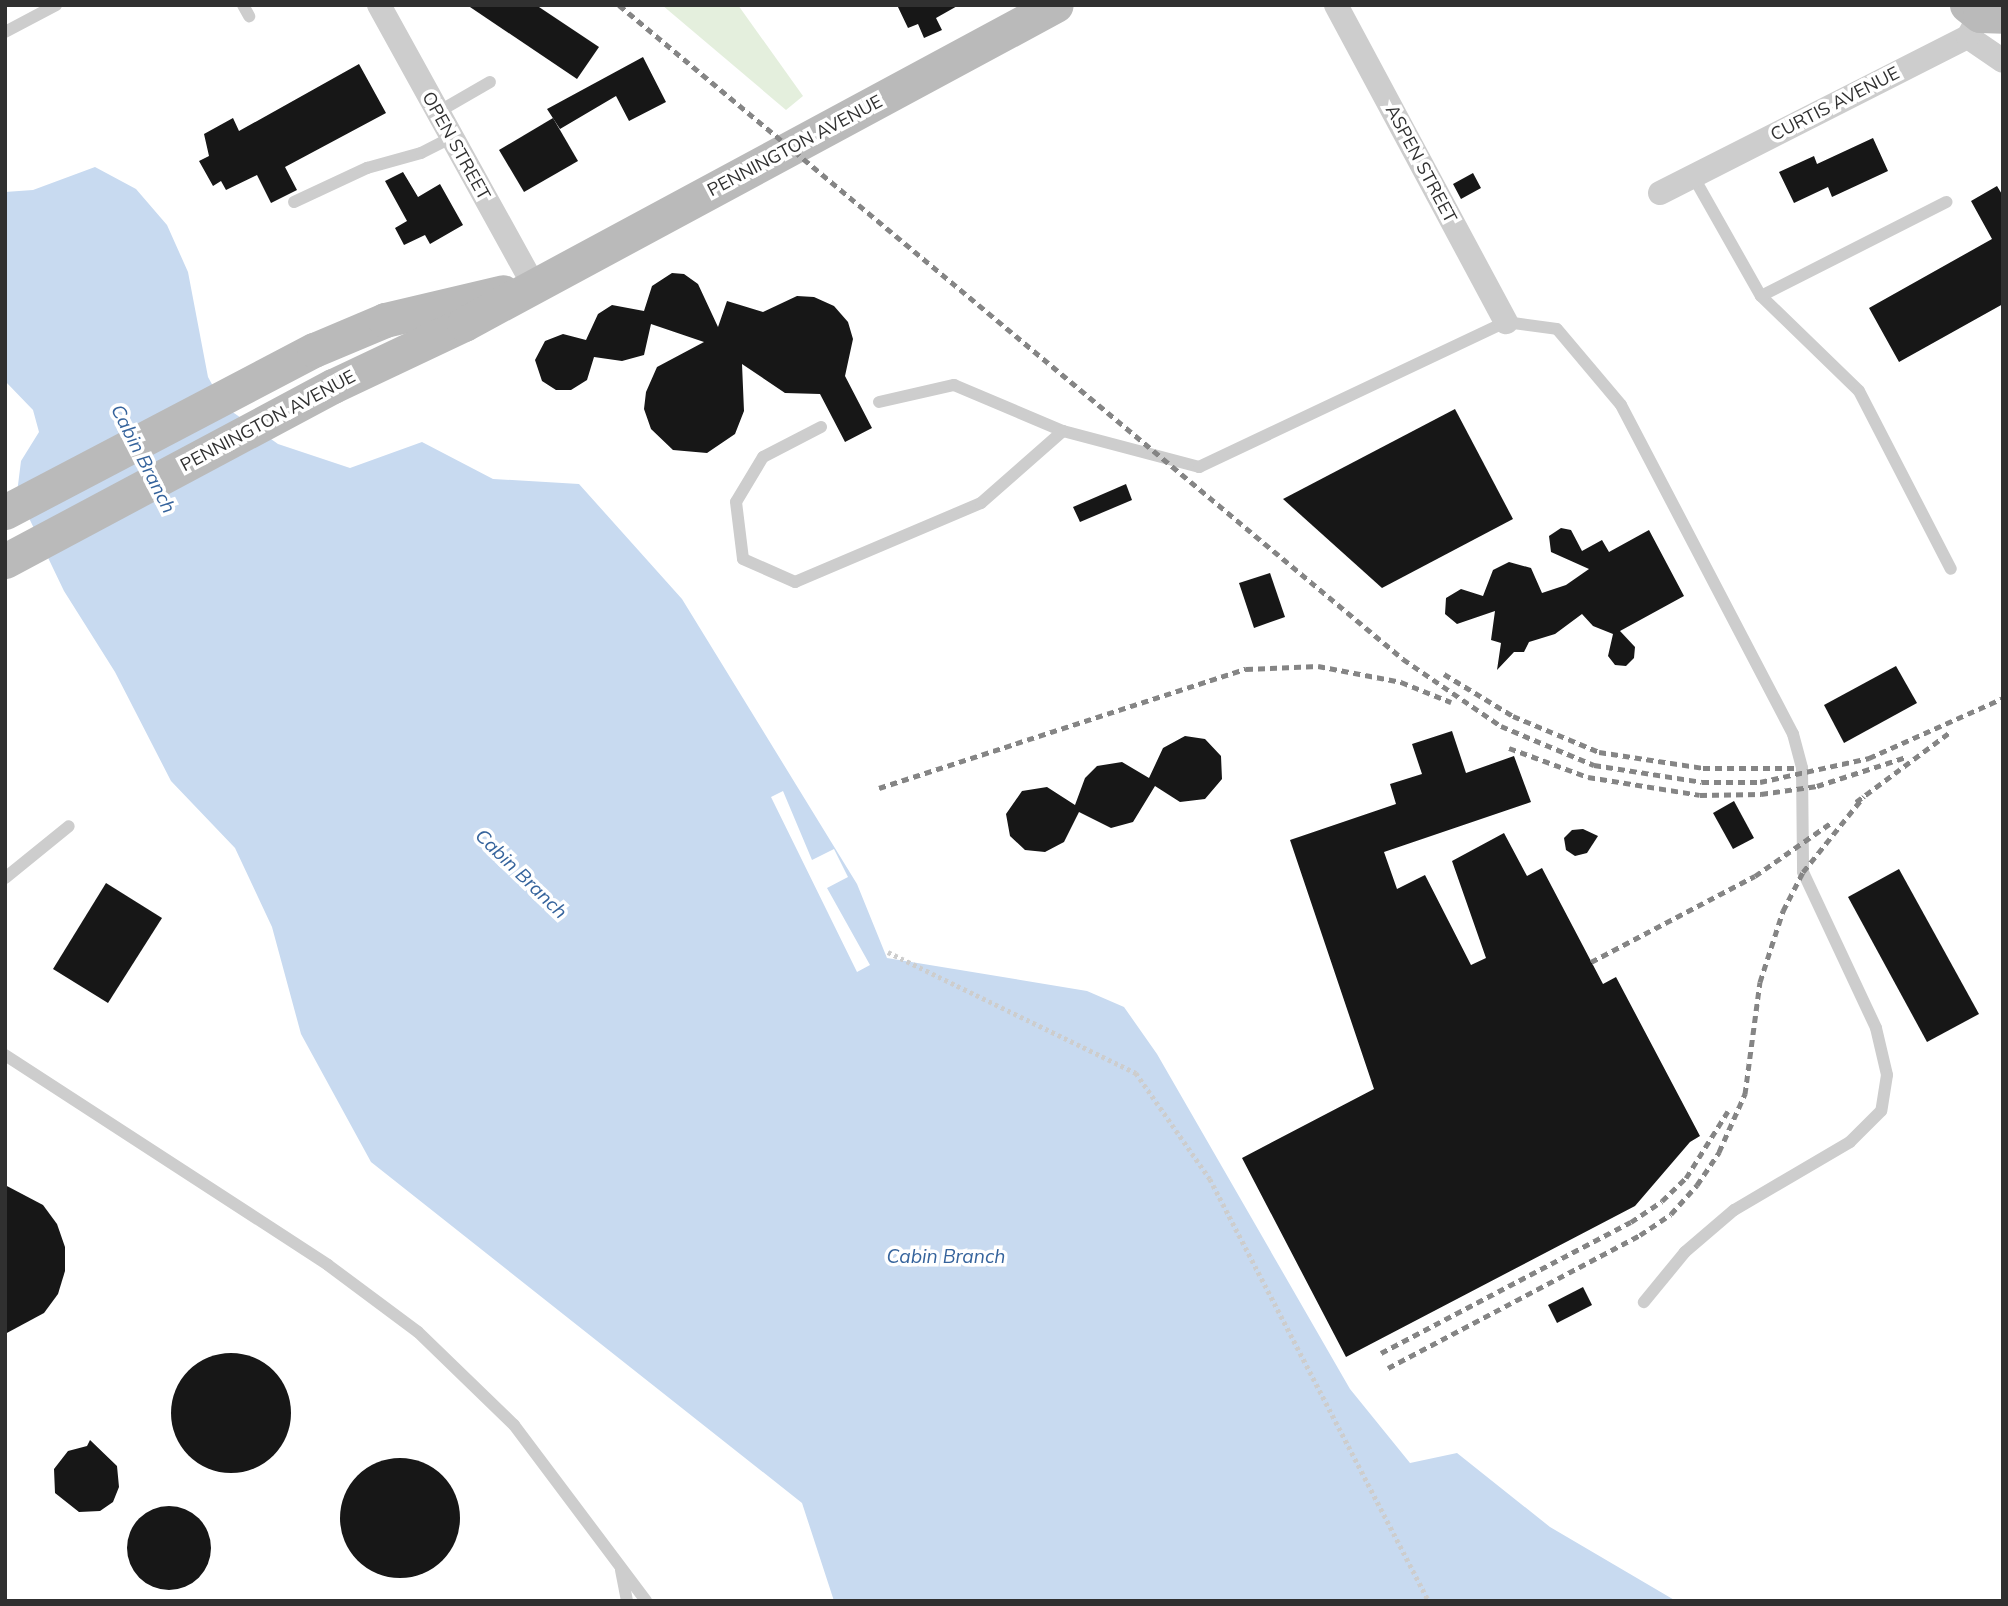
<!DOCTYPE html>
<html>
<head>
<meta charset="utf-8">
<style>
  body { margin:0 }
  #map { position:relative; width:2008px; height:1606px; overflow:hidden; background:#fff; font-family:Mulish,sans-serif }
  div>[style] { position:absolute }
  .green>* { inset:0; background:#e4efdd }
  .water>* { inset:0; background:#c8daf0 }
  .pier>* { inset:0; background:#fff }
  .building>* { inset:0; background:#171717 }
  .round { border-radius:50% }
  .path>* { height:4.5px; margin-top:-2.25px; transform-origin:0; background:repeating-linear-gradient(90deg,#cdcdcd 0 3.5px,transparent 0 7px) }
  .lane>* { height:12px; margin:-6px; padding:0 6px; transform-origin:6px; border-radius:6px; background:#cdcdcd }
  .street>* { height:24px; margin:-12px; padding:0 12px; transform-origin:12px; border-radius:12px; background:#cdcdcd }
  .secondary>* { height:35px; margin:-17.5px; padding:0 17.5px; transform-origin:17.5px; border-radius:17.5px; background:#bababa }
  .rail>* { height:5px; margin-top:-2.5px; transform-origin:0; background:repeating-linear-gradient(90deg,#858585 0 7px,transparent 0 12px) }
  span { translate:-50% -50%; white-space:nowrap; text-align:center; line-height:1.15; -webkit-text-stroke:7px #fff; paint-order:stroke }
  .street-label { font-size:18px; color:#303030 }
  .water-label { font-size:19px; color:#35639c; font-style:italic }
  .frame { position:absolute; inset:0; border:7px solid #303030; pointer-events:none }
</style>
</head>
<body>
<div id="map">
  <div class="green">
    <i style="clip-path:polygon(662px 5px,738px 5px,803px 96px,786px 110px)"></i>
  </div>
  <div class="water">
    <i style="clip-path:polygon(95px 167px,136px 189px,167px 225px,188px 272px,208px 377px,224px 406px,278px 444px,350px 468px,422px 442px,493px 479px,579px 484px,682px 599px,857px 884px,887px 958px,1087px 991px,1124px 1007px,1157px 1054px,1350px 1389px,1410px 1463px,1457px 1453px,1550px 1527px,1676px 1601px,834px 1601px,802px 1503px,371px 1162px,301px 1034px,272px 927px,235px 848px,171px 781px,115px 672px,64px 591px,17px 493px,21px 461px,39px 432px,33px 410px,5px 381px,5px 192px,33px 190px)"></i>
  </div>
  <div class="pier">
    <i style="clip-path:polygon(783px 791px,812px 860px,834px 849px,848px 877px,827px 888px,870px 965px,857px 972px,771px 797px)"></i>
  </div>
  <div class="building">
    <i style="clip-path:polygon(467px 5px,536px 5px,599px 47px,577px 79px)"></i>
    <i style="clip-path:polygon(897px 5px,959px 5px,936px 18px,942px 30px,924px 38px,918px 24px,908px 28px)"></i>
    <i style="clip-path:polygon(643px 57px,666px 102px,629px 121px,616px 96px,560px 129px,547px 109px)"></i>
    <i style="clip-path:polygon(359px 64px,386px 113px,285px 167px,297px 190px,271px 203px,257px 175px,226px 190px,221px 181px,213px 186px,199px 161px,209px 156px,204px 134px,233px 118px,239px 131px)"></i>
    <i style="clip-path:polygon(553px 118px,578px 161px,524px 192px,499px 150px)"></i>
    <i style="clip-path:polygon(1873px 138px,1888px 171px,1832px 197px,1828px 187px,1794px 203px,1779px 172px,1814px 156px,1817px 164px)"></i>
    <i style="clip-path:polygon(403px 172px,418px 197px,440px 184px,463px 225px,430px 244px,425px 235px,404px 245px,395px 228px,407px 221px,385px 181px)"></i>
    <i style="clip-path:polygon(1473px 173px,1481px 188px,1461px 199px,1453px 184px)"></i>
    <i style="clip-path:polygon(1997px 186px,2003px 196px,2003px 304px,1899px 362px,1869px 308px,1992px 239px,1971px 201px)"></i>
    <i style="clip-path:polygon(672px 273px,684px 274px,698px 284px,718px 327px,727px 301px,763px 312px,797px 296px,814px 297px,834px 306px,848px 322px,853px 339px,845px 376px,872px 428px,845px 442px,820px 394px,785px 393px,742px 364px,744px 411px,735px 434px,707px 453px,673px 450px,651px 429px,644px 409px,646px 392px,657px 367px,704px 342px,651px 324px,644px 355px,622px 361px,594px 357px,587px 380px,571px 390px,556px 390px,542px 381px,535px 360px,545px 341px,563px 334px,586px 340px,598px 314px,612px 305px,644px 311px,652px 286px)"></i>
    <i style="clip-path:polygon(1455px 409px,1513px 519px,1382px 588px,1283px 499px)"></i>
    <i style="clip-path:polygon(1126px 484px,1132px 500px,1080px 522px,1073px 507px)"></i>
    <i style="clip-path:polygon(1561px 528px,1571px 530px,1582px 551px,1602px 540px,1609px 552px,1649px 530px,1684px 596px,1620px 631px,1635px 647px,1634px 658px,1626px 666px,1615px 665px,1608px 656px,1613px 634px,1593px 626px,1582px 614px,1555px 634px,1529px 642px,1524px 652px,1514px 652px,1497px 670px,1501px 643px,1491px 640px,1495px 611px,1457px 624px,1445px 614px,1446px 598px,1461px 589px,1483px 596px,1493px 570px,1509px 562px,1531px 568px,1542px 593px,1566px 585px,1589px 569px,1551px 552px,1549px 536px)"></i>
    <i style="clip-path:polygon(1270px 573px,1285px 617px,1254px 628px,1239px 583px)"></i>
    <i style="clip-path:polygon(1896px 666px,1917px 703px,1844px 743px,1824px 705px)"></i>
    <i style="clip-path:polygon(1452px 731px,1466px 773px,1514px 756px,1531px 802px,1384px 852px,1397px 889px,1425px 875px,1471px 965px,1486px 958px,1452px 861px,1504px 833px,1527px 876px,1542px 868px,1603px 984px,1616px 977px,1700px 1136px,1690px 1142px,1635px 1206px,1346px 1357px,1242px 1158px,1374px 1089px,1290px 840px,1396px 804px,1390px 784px,1422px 774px,1412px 744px)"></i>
    <i style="clip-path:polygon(1185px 736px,1205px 739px,1221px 756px,1222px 779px,1205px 799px,1180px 802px,1155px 786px,1133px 822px,1111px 828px,1079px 812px,1064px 842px,1045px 852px,1025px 850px,1010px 836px,1006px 814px,1022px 791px,1047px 787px,1075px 805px,1085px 778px,1097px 766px,1122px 762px,1149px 778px,1163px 748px)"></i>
    <i style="clip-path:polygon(1734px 801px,1754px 838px,1733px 849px,1713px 813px)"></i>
    <i style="clip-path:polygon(1583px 829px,1598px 836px,1587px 853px,1575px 856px,1566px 850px,1564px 838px,1572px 830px)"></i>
    <i style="clip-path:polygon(1899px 869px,1979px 1014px,1927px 1042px,1848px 897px)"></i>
    <i style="clip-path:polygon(106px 883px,162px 918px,108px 1003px,53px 969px)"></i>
    <i style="clip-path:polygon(5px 1185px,43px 1205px,57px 1224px,65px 1247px,65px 1271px,58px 1294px,44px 1313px,5px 1334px)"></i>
    <i style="clip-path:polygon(1583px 1287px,1592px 1305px,1557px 1323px,1548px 1305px)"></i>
    <i class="round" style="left:171px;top:1353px;width:120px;height:120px"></i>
    <i style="clip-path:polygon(90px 1440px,117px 1466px,119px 1487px,113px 1502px,100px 1511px,79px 1512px,55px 1493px,54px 1469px,68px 1451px,87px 1446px)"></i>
    <i class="round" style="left:340px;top:1458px;width:120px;height:120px"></i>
    <i class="round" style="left:127px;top:1506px;width:84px;height:84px"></i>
  </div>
  <div class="path">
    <i style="left:888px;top:952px;width:276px;rotate:26deg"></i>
    <i style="left:1136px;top:1073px;width:129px;rotate:55.1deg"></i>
    <i style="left:1210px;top:1179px;width:475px;rotate:62.6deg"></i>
  </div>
  <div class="lane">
    <i style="left:243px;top:5px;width:13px;rotate:61deg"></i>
    <i style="left:5px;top:32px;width:58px;rotate:-27.9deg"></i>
    <i style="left:438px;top:112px;width:60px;rotate:-30deg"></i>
    <i style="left:1693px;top:176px;width:138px;rotate:60.5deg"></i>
    <i style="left:1761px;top:296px;width:136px;rotate:44.1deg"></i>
    <i style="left:1859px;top:391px;width:200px;rotate:62.7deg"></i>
    <i style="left:294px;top:202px;width:81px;rotate:-25deg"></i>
    <i style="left:367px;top:168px;width:56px;rotate:-15.5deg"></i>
    <i style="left:421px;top:153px;width:35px;rotate:-27deg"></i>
    <i style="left:1761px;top:296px;width:208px;rotate:-26.9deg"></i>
    <i style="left:879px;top:402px;width:77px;rotate:-12.8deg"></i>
    <i style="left:954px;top:385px;width:118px;rotate:22.9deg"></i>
    <i style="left:1063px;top:431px;width:141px;rotate:14.8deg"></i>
    <i style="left:1199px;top:467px;width:340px;rotate:-25.3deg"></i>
    <i style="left:1506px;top:322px;width:51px;rotate:7.8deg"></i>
    <i style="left:1557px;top:329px;width:99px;rotate:49.9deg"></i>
    <i style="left:1621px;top:405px;width:371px;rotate:62.4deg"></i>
    <i style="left:1793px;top:734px;width:35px;rotate:75deg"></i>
    <i style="left:1802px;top:768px;width:104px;rotate:89.4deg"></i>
    <i style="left:1803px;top:872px;width:172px;rotate:64.9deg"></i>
    <i style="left:1876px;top:1028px;width:48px;rotate:76.8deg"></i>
    <i style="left:1887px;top:1075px;width:36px;rotate:99deg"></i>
    <i style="left:1881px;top:1111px;width:44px;rotate:135deg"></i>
    <i style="left:1850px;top:1142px;width:134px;rotate:149.6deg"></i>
    <i style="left:1734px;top:1210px;width:65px;rotate:139.4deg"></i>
    <i style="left:1685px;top:1252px;width:65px;rotate:129.4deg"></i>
    <i style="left:821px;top:427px;width:65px;rotate:152.7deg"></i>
    <i style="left:763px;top:457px;width:52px;rotate:121deg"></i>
    <i style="left:736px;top:502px;width:57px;rotate:83deg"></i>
    <i style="left:743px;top:559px;width:57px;rotate:23.9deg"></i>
    <i style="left:795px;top:582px;width:202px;rotate:-23deg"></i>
    <i style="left:981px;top:503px;width:109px;rotate:-41.3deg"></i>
    <i style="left:5px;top:878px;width:82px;rotate:-39.1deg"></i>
    <i style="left:5px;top:1055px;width:385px;rotate:33deg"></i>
    <i style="left:328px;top:1265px;width:112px;rotate:36.7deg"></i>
    <i style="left:418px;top:1332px;width:134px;rotate:44.1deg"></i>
    <i style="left:514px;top:1425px;width:220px;rotate:53.1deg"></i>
    <i style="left:621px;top:1570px;width:32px;rotate:79deg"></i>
  </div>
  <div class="street">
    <i style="left:379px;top:5px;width:321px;rotate:61.1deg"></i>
    <i style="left:1336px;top:5px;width:360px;rotate:61.8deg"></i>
    <i style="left:1968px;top:37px;width:42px;rotate:34.4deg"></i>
    <i style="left:1660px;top:193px;width:345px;rotate:-26.9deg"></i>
    <i style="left:1968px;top:37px;width:25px;rotate:-61deg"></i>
  </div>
  <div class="secondary">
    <i style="left:1967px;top:5px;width:16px;rotate:38deg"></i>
    <i style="left:1980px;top:15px;width:23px;rotate:2deg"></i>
    <i style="left:5px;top:512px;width:349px;rotate:-27.7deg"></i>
    <i style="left:314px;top:350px;width:77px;rotate:-22.9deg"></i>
    <i style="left:385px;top:320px;width:121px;rotate:-13.3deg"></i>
    <i style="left:5px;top:561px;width:372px;rotate:-28.1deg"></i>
    <i style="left:333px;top:386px;width:145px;rotate:-25.3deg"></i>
    <i style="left:464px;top:324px;width:672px;rotate:-28.32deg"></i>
  </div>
  <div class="rail">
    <i style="left:619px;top:5px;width:1021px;rotate:39.83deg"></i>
    <i style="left:1403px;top:659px;width:119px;rotate:34.4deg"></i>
    <i style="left:1501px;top:726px;width:101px;rotate:22.8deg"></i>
    <i style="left:1594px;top:765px;width:109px;rotate:8.9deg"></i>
    <i style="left:1702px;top:782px;width:58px"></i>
    <i style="left:1760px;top:782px;width:112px;rotate:-12.4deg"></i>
    <i style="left:1869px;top:758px;width:147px;rotate:-24.1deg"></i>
    <i style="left:1444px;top:674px;width:81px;rotate:31.3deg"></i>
    <i style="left:1513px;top:716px;width:93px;rotate:22.7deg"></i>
    <i style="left:1599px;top:752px;width:105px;rotate:8.7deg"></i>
    <i style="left:1703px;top:768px;width:94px"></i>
    <i style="left:1509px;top:748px;width:84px;rotate:20.2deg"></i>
    <i style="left:1588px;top:777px;width:113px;rotate:9.1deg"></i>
    <i style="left:1700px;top:795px;width:61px;rotate:-0.9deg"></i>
    <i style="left:1761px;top:794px;width:57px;rotate:-8.1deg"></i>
    <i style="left:1817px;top:786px;width:94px;rotate:-18deg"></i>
    <i style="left:879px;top:788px;width:386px;rotate:-18deg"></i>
    <i style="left:1246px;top:669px;width:72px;rotate:-2.4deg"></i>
    <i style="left:1318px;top:666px;width:85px;rotate:10.9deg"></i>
    <i style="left:1401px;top:682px;width:54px;rotate:21.8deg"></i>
    <i style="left:1856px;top:802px;width:116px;rotate:-36.6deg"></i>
    <i style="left:1591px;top:962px;width:185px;rotate:-27.7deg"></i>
    <i style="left:1755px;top:876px;width:94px;rotate:-35deg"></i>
    <i style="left:1381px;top:1353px;width:282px;rotate:-27.7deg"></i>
    <i style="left:1631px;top:1222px;width:37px;rotate:-34deg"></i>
    <i style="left:1662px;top:1201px;width:33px;rotate:-44deg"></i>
    <i style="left:1686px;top:1178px;width:79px;rotate:-57.9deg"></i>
    <i style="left:1388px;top:1368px;width:285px;rotate:-27.8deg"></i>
    <i style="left:1640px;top:1235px;width:37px;rotate:-34deg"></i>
    <i style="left:1671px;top:1214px;width:39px;rotate:-48deg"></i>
    <i style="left:1697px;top:1185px;width:40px;rotate:-56deg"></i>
    <i style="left:1719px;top:1152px;width:64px;rotate:-65.9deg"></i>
    <i style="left:1745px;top:1094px;width:113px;rotate:-82.4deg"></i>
    <i style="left:1760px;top:982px;width:75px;rotate:-72.1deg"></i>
    <i style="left:1783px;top:911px;width:44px;rotate:-62.9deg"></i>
    <i style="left:1803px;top:872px;width:97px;rotate:-51.2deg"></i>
  </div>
  <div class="street-label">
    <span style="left:1835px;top:104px;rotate:-27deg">CURTIS AVENUE</span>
    <span style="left:456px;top:146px;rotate:61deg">OPEN STREET</span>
    <span style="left:795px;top:146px;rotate:-28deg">PENNINGTON AVENUE</span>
    <span style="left:1421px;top:164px;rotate:62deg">ASPEN STREET</span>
    <span style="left:268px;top:421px;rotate:-28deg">PENNINGTON AVENUE</span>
  </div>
  <div class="water-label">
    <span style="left:143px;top:459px;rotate:63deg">Cabin Branch</span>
    <span style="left:521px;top:874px;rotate:44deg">Cabin Branch</span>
    <span style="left:946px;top:1257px">Cabin Branch</span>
  </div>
  <div class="frame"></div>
</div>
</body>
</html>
